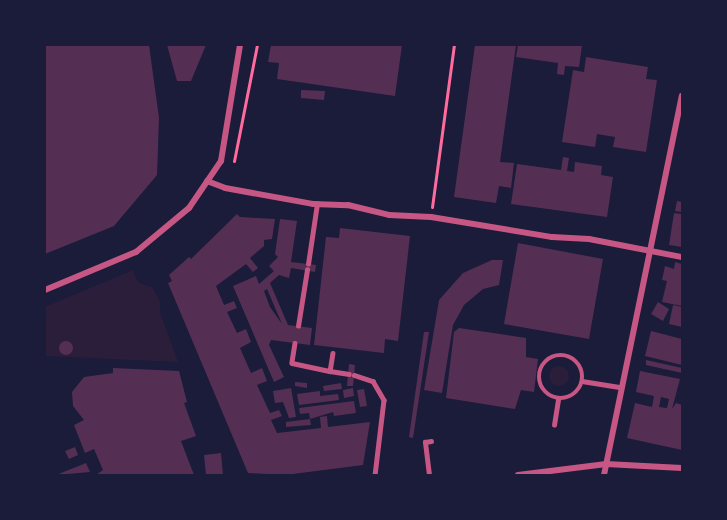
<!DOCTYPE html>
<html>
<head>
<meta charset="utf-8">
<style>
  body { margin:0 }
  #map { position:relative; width:727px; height:520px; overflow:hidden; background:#1b1b3a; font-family:"Titillium Web",sans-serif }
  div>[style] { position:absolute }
  .green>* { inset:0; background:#2a1e3b }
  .round { border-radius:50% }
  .building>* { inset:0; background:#542f53 }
  .path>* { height:3px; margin:-1.5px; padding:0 1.5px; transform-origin:1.5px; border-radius:1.5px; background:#ff6b9d }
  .service>* { height:4.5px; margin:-2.25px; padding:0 2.25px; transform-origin:2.25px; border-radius:2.25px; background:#c65784 }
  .service>.ring { margin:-2.25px; padding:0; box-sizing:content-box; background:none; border:4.5px solid #c65784; border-radius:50% }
  .minor>* { height:6px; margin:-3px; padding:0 3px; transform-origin:3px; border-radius:3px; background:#c65784 }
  span { translate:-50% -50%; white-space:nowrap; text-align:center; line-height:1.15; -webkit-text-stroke:5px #1b1b3a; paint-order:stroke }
  .frame { position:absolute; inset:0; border:46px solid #1b1b3a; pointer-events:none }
</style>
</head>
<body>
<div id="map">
  <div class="green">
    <i style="clip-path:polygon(133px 270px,138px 282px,153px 288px,160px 301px,160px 312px,178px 362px,45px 356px,45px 307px)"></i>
    <i class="round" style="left:549px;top:366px;width:20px;height:20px"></i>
  </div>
  <div class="building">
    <i style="clip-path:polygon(45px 45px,149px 45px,159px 118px,157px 175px,114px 226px,45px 254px)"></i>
    <i style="clip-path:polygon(167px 45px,206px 45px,191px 81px,177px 81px)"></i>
    <i style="clip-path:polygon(271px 45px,402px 45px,395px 96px,277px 79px,279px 63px,268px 62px)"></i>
    <i style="clip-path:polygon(475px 45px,516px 45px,500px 162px,514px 163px,511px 188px,499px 186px,496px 203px,454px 197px)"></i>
    <i style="clip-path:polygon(518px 45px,582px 45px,579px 67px,565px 66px,564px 75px,557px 74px,558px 63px,516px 57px)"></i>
    <i style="clip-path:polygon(586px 57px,648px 67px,646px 79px,657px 80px,646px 152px,613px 147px,615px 137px,597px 134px,595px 147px,562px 142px,573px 70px,584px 72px)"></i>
    <i style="clip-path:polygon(301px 90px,325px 91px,324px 100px,301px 98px)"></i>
    <i style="clip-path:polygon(563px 157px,569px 158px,567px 171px,574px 172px,575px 162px,602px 166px,601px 175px,613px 177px,607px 217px,511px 204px,517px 164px,561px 170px)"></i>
    <i style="clip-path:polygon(677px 201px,682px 202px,682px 212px,675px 211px)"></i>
    <i style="clip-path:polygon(674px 213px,682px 214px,682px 247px,669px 245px)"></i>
    <i style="clip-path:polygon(237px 214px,240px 217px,275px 219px,272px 239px,264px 240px,264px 246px,250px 258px,258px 268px,253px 272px,246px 264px,216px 286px,224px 305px,234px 301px,237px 308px,227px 312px,237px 333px,246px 329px,251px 342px,240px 348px,251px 373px,262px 368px,267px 381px,257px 385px,270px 413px,279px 410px,282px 416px,271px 420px,277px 433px,321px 428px,320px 417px,327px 416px,328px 427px,370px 422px,363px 465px,285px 475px,248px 473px,168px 283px,172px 281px,169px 275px,189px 257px,191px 259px)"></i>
    <i style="clip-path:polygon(evenodd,280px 219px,297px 221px,291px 262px,316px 265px,315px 272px,291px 268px,289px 278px,279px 275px,270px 283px,288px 325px,312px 328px,310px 345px,271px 340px,269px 345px,284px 377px,274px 382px,233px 286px,256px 276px,259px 284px,274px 271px,269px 266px,278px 257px,275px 254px,280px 219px,267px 289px,282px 324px,270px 307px,264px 291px,267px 289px)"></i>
    <i style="clip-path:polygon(340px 228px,410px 236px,398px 341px,385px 339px,384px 353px,314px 345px,326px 237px,339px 238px)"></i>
    <i style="clip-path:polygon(518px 243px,603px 259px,589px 339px,504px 324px)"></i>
    <i style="clip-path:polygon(492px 260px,503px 260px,499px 285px,483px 289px,464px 305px,453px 325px,442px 393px,424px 390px,439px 300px,463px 273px)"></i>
    <i style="clip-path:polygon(675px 262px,682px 264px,682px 306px,662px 302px,667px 281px,662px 280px,665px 266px,674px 269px)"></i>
    <i style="clip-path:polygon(658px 302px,669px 309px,663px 321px,651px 314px)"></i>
    <i style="clip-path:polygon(673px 305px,682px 307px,682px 327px,669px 324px)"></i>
    <i style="clip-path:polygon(459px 328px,526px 338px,526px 357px,538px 359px,534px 392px,521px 390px,515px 409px,446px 398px,454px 332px)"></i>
    <i style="clip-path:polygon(651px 331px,682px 339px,682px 365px,645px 356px)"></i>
    <i style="clip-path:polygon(424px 332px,429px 332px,413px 438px,409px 437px)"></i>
    <i class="round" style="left:59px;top:341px;width:14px;height:14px"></i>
    <i style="clip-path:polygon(646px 360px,682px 368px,682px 373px,646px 365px)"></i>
    <i style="clip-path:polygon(349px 364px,355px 365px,353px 386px,347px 386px)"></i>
    <i style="clip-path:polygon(113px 368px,179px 371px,187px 402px,184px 403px,196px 436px,181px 441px,194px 475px,96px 475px,103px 470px,94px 449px,85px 453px,74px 425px,84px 420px,73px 406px,72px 392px,84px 377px,113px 373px)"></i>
    <i style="clip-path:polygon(evenodd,640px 371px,680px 379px,672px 409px,676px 403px,682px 405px,682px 450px,627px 438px,635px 403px,652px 407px,654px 396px,636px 392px,640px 371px,661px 397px,669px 399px,667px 408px,659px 407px,661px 397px)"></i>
    <i style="clip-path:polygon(295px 382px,307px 383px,307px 388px,295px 386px)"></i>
    <i style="clip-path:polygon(341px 383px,342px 389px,324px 391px,323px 386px)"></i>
    <i style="clip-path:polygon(291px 388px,296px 417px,289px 418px,283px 402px,275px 403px,273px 391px)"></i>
    <i style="clip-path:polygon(353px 388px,354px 396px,344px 398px,343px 390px)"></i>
    <i style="clip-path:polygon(364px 389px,367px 406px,360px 407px,357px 390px)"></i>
    <i style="clip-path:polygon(320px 391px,320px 396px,338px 394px,339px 400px,299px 405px,297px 394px)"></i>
    <i style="clip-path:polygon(354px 401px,356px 413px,334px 416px,333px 412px,310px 419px,309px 413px,300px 414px,299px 408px)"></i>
    <i style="clip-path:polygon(310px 419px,311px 425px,286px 427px,286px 422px)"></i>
    <i style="clip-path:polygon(75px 447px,78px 455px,69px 459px,65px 451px)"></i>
    <i style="clip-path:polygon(221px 453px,223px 475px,206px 475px,204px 455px)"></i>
    <i style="clip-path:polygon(86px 463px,90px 472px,56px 475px)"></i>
  </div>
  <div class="path">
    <i style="left:234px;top:161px;width:118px;rotate:-78.8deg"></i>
    <i style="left:432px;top:207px;width:163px;rotate:-82.3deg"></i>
  </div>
  <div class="service">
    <i style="left:308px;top:264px;width:61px;rotate:-81.5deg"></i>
    <i style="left:298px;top:326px;width:57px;rotate:-80.9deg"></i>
    <i style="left:295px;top:343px;width:20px;rotate:99deg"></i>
    <i style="left:292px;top:363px;width:39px;rotate:12deg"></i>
    <i style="left:333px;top:353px;width:18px;rotate:99deg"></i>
    <i style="left:330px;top:371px;width:19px;rotate:9deg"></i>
    <i class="ring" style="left:539px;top:355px;width:39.5px;height:39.5px"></i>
    <i style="left:354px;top:375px;width:20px;rotate:18deg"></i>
    <i style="left:373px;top:381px;width:22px;rotate:60deg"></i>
    <i style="left:384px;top:400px;width:76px;rotate:96.8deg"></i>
    <i style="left:582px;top:381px;width:39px;rotate:9deg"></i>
    <i style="left:554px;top:425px;width:26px;rotate:-81deg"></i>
    <i style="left:429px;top:475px;width:33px;rotate:-97deg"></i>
    <i style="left:425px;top:442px;width:6px;rotate:-9deg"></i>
  </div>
  <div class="minor">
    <i style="left:207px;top:181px;width:19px;rotate:21deg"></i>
    <i style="left:225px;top:188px;width:89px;rotate:10.3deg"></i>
    <i style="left:313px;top:204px;width:35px;rotate:2deg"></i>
    <i style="left:348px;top:205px;width:42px;rotate:13.7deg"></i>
    <i style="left:389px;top:215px;width:42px;rotate:2.7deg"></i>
    <i style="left:431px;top:217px;width:123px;rotate:9.4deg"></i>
    <i style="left:552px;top:237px;width:37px;rotate:3deg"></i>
    <i style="left:589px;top:239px;width:95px;rotate:11deg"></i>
    <i style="left:45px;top:290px;width:99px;rotate:-22.7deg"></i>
    <i style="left:136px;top:252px;width:69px;rotate:-39.7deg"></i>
    <i style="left:189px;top:208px;width:57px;rotate:-55.8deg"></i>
    <i style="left:221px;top:161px;width:118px;rotate:-80.7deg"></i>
    <i style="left:518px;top:475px;width:89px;rotate:-7.1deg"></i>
    <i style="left:606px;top:464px;width:76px;rotate:3deg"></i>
    <i style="left:604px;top:475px;width:387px;rotate:-78.4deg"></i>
  </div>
  <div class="frame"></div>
</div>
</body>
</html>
